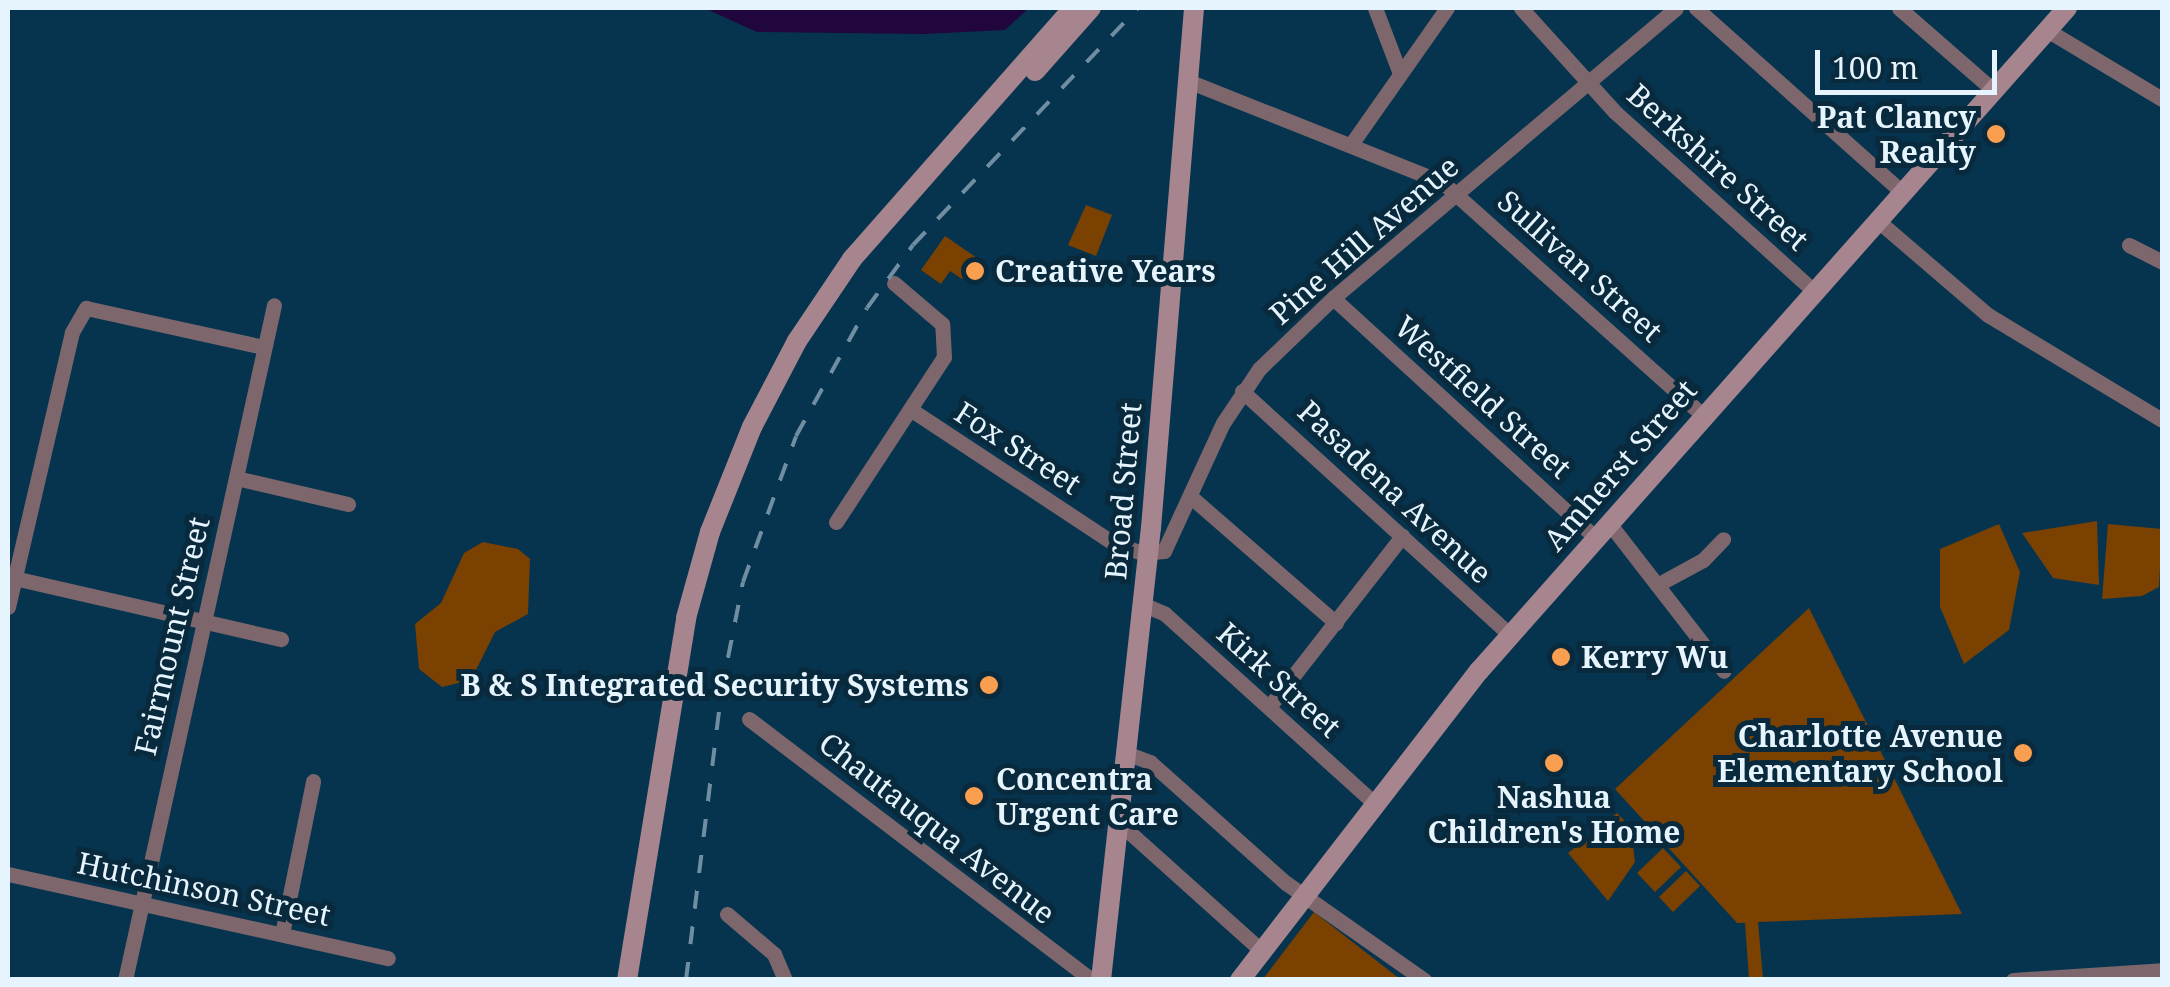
<!DOCTYPE html>
<html>
<head>
<meta charset="utf-8">
<style>
  body { margin:0 }
  #map { position:relative; width:2170px; height:987px; overflow:hidden; background:#06344e; font-family:"Noto Serif",serif }
  div>[style] { position:absolute }
  .green>* { inset:0; background:#7a4101 }
  .water>* { inset:0; background:#20063d }
  .minor>* { height:15px; margin:-7.5px; padding:0 7.5px; transform-origin:7.5px; border-radius:7.5px; background:#7d676d }
  .secondary>* { height:20px; margin:-10px; padding:0 10px; transform-origin:10px; border-radius:10px; background:#a7858f }
  .rail>* { height:4px; margin-top:-2px; transform-origin:0; background:repeating-linear-gradient(90deg,#6f8ea1 0 18px,transparent 0 36px) }
  .dots>* { width:28px; height:28px; translate:-50% -50%; box-sizing:border-box; border:5px solid #092a3d; border-radius:50% }
  span { translate:-50% -50%; white-space:nowrap; text-align:center; line-height:1.15; -webkit-text-stroke:10px #092a3d; paint-order:stroke }
  .poi-label { font-size:30px; color:#e6f4fe; font-weight:700 }
  .right { translate:-100% -50%; text-align:right }
  .left { translate:0 -50%; text-align:left }
  .street-label { font-size:30px; color:#e6f4fe }
  .frame { position:absolute; inset:0; border:10px solid #e6f4fe; pointer-events:none }
  .scale { position:absolute; left:1815px; top:50px; width:182px; height:45px; box-sizing:border-box; border:5px solid #e6f4fe; border-top:0; padding-left:12px; font-size:30px; line-height:35px; white-space:nowrap; color:#e6f4fe; -webkit-text-stroke:8px #092a3d; paint-order:stroke }
</style>
</head>
<body>
<div id="map">
  <div class="green">
    <i style="clip-path:polygon(1086px 205px,1112px 215px,1096px 256px,1068px 245px)"></i>
    <i style="clip-path:polygon(945px 236px,977px 258px,962px 279px,950px 271px,941px 284px,921px 270px)"></i>
    <i style="clip-path:polygon(2097px 521px,2099px 585px,2053px 578px,2022px 533px)"></i>
    <i style="clip-path:polygon(1999px 524px,2020px 572px,2009px 630px,1964px 664px,1940px 607px,1940px 549px)"></i>
    <i style="clip-path:polygon(2108px 524px,2162px 529px,2159px 587px,2142px 596px,2102px 599px)"></i>
    <i style="clip-path:polygon(483px 542px,518px 549px,530px 559px,528px 614px,495px 632px,471px 680px,442px 687px,419px 669px,415px 624px,441px 603px,464px 553px)"></i>
    <i style="clip-path:polygon(1809px 608px,1962px 914px,1758px 922px,1763px 979px,1749px 979px,1745px 923px,1737px 923px,1615px 789px)"></i>
    <i style="clip-path:polygon(1617px 813px,1631px 828px,1635px 862px,1608px 901px,1568px 853px)"></i>
    <i style="clip-path:polygon(1663px 848px,1681px 867px,1655px 892px,1637px 873px)"></i>
    <i style="clip-path:polygon(1686px 871px,1700px 886px,1673px 912px,1659px 897px)"></i>
    <i style="clip-path:polygon(1314px 912px,1400px 979px,1263px 979px)"></i>
  </div>
  <div class="water">
    <i style="clip-path:polygon(704px 8px,1029px 8px,1005px 30px,924px 34px,757px 32px)"></i>
  </div>
  <div class="minor">
    <i style="left:1375px;top:8px;width:67px;rotate:69.1deg"></i>
    <i style="left:1521px;top:8px;width:140px;rotate:47.9deg"></i>
    <i style="left:1615px;top:112px;width:266px;rotate:42deg"></i>
    <i style="left:1696px;top:8px;width:276px;rotate:41.8deg"></i>
    <i style="left:1899px;top:8px;width:125px;rotate:41.1deg"></i>
    <i style="left:2047px;top:30px;width:134px;rotate:31deg"></i>
    <i style="left:1188px;top:81px;width:273px;rotate:21.7deg"></i>
    <i style="left:1442px;top:182px;width:350px;rotate:41.8deg"></i>
    <i style="left:1352px;top:143px;width:165px;rotate:-54.9deg"></i>
    <i style="left:1877px;top:220px;width:146px;rotate:40.6deg"></i>
    <i style="left:1988px;top:315px;width:203px;rotate:31.1deg"></i>
    <i style="left:2129px;top:245px;width:37px;rotate:27deg"></i>
    <i style="left:1333px;top:298px;width:356px;rotate:42.4deg"></i>
    <i style="left:1242px;top:391px;width:362px;rotate:42.3deg"></i>
    <i style="left:913px;top:411px;width:242px;rotate:33.4deg"></i>
    <i style="left:1115px;top:544px;width:28px;rotate:18deg"></i>
    <i style="left:1142px;top:553px;width:22px;rotate:-5deg"></i>
    <i style="left:1164px;top:551px;width:141px;rotate:-65.3deg"></i>
    <i style="left:1223px;top:423px;width:65px;rotate:-56.3deg"></i>
    <i style="left:1259px;top:369px;width:103px;rotate:-43.8deg"></i>
    <i style="left:1333px;top:298px;width:449px;rotate:-40.2deg"></i>
    <i style="left:236px;top:478px;width:115px;rotate:13.1deg"></i>
    <i style="left:1191px;top:497px;width:192px;rotate:41deg"></i>
    <i style="left:836px;top:522px;width:197px;rotate:-56.8deg"></i>
    <i style="left:944px;top:357px;width:33px;rotate:-93deg"></i>
    <i style="left:942px;top:324px;width:63px;rotate:-139.5deg"></i>
    <i style="left:1609px;top:523px;width:187px;rotate:52.2deg"></i>
    <i style="left:14px;top:578px;width:274px;rotate:12.9deg"></i>
    <i style="left:1657px;top:585px;width:52px;rotate:-28.5deg"></i>
    <i style="left:1703px;top:560px;width:29px;rotate:-46deg"></i>
    <i style="left:1142px;top:604px;width:25px;rotate:23deg"></i>
    <i style="left:1165px;top:614px;width:283px;rotate:42.1deg"></i>
    <i style="left:8px;top:607px;width:282px;rotate:-76.9deg"></i>
    <i style="left:72px;top:332px;width:28px;rotate:-60deg"></i>
    <i style="left:86px;top:308px;width:181px;rotate:12.4deg"></i>
    <i style="left:1269px;top:707px;width:217px;rotate:-52.1deg"></i>
    <i style="left:749px;top:719px;width:430px;rotate:37.3deg"></i>
    <i style="left:1126px;top:753px;width:26px;rotate:21deg"></i>
    <i style="left:1150px;top:762px;width:182px;rotate:41.7deg"></i>
    <i style="left:1286px;top:883px;width:169px;rotate:35.1deg"></i>
    <i style="left:1118px;top:822px;width:193px;rotate:41.9deg"></i>
    <i style="left:8px;top:874px;width:389px;rotate:12.5deg"></i>
    <i style="left:727px;top:914px;width:62px;rotate:40.4deg"></i>
    <i style="left:774px;top:954px;width:28px;rotate:67deg"></i>
    <i style="left:282px;top:934px;width:156px;rotate:-78.5deg"></i>
    <i style="left:125px;top:980px;width:691px;rotate:-77.55deg"></i>
    <i style="left:2013px;top:980px;width:149px;rotate:-3.8deg"></i>
  </div>
  <div class="secondary">
    <i style="left:1035px;top:71px;width:84px;rotate:-48.4deg"></i>
    <i style="left:627px;top:980px;width:367px;rotate:-80.7deg"></i>
    <i style="left:686px;top:618px;width:89px;rotate:-74.4deg"></i>
    <i style="left:710px;top:532px;width:113px;rotate:-68.2deg"></i>
    <i style="left:752px;top:427px;width:97px;rotate:-62.4deg"></i>
    <i style="left:797px;top:341px;width:99px;rotate:-56.1deg"></i>
    <i style="left:852px;top:259px;width:334px;rotate:-48.6deg"></i>
    <i style="left:1101px;top:980px;width:455px;rotate:-83.7deg"></i>
    <i style="left:1151px;top:528px;width:522px;rotate:-85.27deg"></i>
    <i style="left:1240px;top:980px;width:391px;rotate:-52.3deg"></i>
    <i style="left:1479px;top:671px;width:886px;rotate:-48.43deg"></i>
  </div>
  <div class="rail">
    <i style="left:686px;top:980px;width:289px;rotate:-83deg"></i>
    <i style="left:721px;top:693px;width:113px;rotate:-78.8deg"></i>
    <i style="left:743px;top:582px;width:155px;rotate:-70deg"></i>
    <i style="left:796px;top:436px;width:146px;rotate:-61deg"></i>
    <i style="left:867px;top:308px;width:78px;rotate:-53.9deg"></i>
    <i style="left:913px;top:245px;width:327px;rotate:-46.5deg"></i>
  </div>
  <div class="dots">
    <i style="left:1996px;top:134px;background:#fa9f4f"></i>
    <i style="left:975px;top:271px;background:#fa9f4f"></i>
    <i style="left:1561px;top:657px;background:#fa9f4f"></i>
    <i style="left:989px;top:685px;background:#fa9f4f"></i>
    <i style="left:2023px;top:753px;background:#fa9f4f"></i>
    <i style="left:1554px;top:763px;background:#fa9f4f"></i>
    <i style="left:974px;top:796px;background:#fa9f4f"></i>
  </div>
  <div class="poi-label">
    <span class="right" style="left:1976px;top:134px">Pat Clancy<br>Realty</span>
    <span class="left" style="left:995px;top:271px">Creative Years</span>
    <span class="left" style="left:1581px;top:657px">Kerry Wu</span>
    <span class="right" style="left:969px;top:685px">B &amp; S Integrated Security Systems</span>
    <span class="right" style="left:2003px;top:753px">Charlotte Avenue<br>Elementary School</span>
    <span class="left" style="left:996px;top:796px">Concentra<br>Urgent Care</span>
    <span style="left:1554px;top:814px">Nashua<br>Children's Home</span>
  </div>
  <div class="street-label">
    <span style="left:1718px;top:167px;rotate:42deg">Berkshire Street</span>
    <span style="left:1364px;top:240px;rotate:-41deg">Pine Hill Avenue</span>
    <span style="left:1580px;top:266px;rotate:42deg">Sullivan Street</span>
    <span style="left:1483px;top:397px;rotate:42deg">Westfield Street</span>
    <span style="left:1018px;top:448px;rotate:33deg">Fox Street</span>
    <span style="left:1620px;top:465px;rotate:-49deg">Amherst Street</span>
    <span style="left:1123px;top:491px;rotate:-85deg">Broad Street</span>
    <span style="left:1395px;top:492px;rotate:43deg">Pasadena Avenue</span>
    <span style="left:172px;top:636px;rotate:-77deg">Fairmount Street</span>
    <span style="left:1279px;top:680px;rotate:42deg">Kirk Street</span>
    <span style="left:937px;top:828px;rotate:38deg">Chautauqua Avenue</span>
    <span style="left:204px;top:889px;rotate:12deg">Hutchinson Street</span>
  </div>
  <div class="frame"></div>
  <div class="scale">100 m</div>
</div>
</body>
</html>
